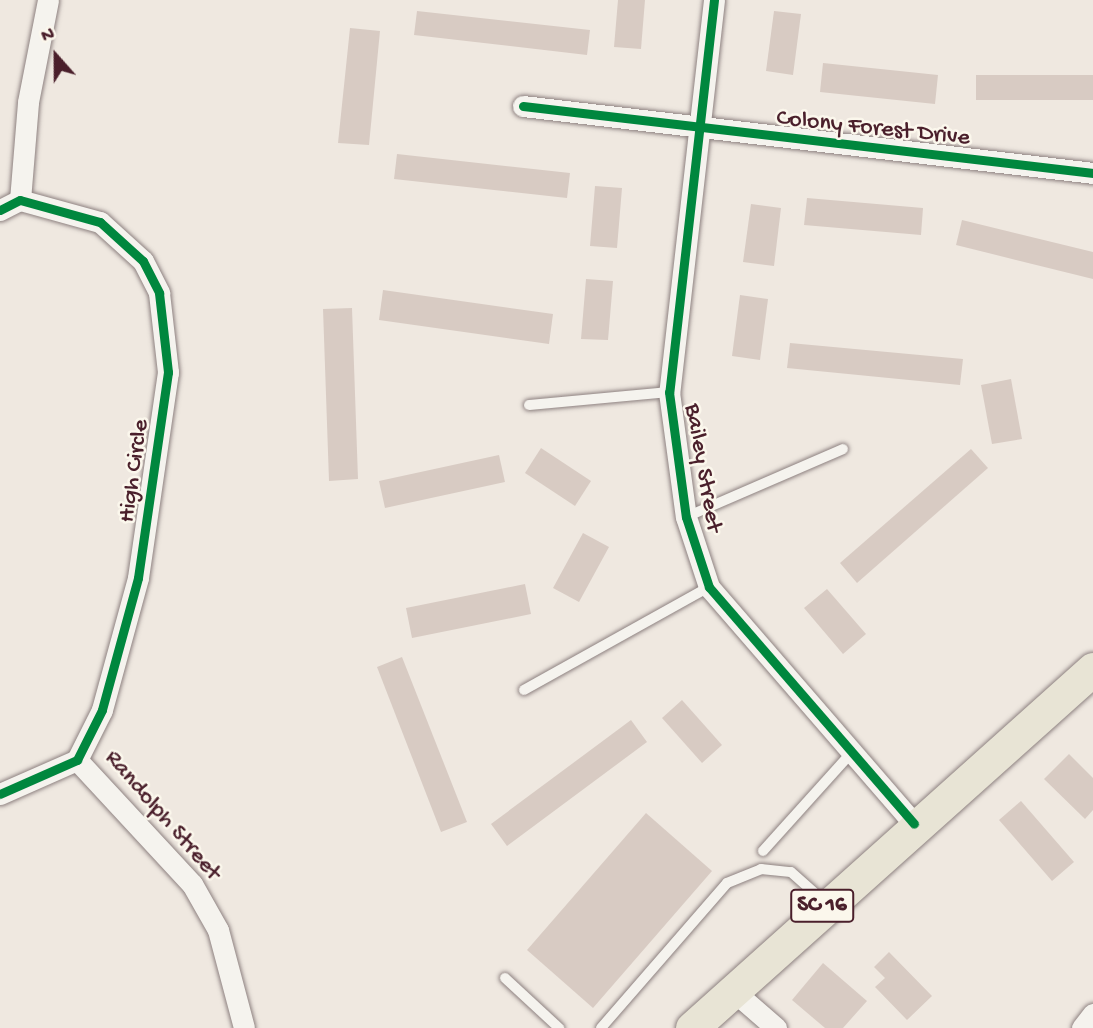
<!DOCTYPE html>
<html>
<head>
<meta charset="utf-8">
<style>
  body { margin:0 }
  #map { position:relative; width:1093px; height:1028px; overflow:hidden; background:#efe8e0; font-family:"Gochi Hand",sans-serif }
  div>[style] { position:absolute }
  .building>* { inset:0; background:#d8cbc3 }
  .roads { filter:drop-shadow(0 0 2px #8d8180) drop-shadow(0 0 2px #8d8180) }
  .service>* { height:10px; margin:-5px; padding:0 5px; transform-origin:5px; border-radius:5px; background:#f5f3ee }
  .minor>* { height:21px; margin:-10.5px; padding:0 10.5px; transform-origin:10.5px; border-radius:10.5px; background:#f5f3ee }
  .primary>* { height:33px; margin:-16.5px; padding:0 16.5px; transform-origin:16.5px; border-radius:16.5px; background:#e8e4d5 }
  .cycleway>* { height:9px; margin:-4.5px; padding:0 4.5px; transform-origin:4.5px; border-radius:4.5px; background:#00873e }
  span { translate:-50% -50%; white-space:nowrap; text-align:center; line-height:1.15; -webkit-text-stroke:5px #fbf7ec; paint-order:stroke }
  .shield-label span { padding:2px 5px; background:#fbf7ec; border:2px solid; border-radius:5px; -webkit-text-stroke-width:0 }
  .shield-label { font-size:23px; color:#4a1f2b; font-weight:700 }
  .street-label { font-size:24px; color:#4a1f2b }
  .north { position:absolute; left:21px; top:21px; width:70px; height:70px; -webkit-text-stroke:5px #fbf7ec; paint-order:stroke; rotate:339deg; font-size:19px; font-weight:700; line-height:28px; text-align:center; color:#4a1f2b }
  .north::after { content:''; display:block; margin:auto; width:24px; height:32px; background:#4a1f2b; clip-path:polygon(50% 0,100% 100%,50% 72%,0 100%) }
</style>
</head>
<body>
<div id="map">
  <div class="building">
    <i style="clip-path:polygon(618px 0,645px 0,641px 49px,614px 47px)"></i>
    <i style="clip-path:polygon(417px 11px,590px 30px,587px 55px,414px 35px)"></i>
    <i style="clip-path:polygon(774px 11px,801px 14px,793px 75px,766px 71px)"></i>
    <i style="clip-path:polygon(350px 28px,380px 31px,369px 145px,338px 143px)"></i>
    <i style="clip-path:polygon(823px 63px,938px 75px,935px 104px,820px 92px)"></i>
    <i style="clip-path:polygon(976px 75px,1093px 75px,1093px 100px,976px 100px)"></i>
    <i style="clip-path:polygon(397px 154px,570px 173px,567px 198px,394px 179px)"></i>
    <i style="clip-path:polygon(595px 186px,622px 188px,617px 248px,590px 246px)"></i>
    <i style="clip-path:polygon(807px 198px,923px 208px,921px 235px,804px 225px)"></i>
    <i style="clip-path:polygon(751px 204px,781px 208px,774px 266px,743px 262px)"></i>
    <i style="clip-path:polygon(962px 220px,1093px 252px,1093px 279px,956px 245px)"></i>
    <i style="clip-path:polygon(586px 279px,613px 281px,608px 340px,581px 339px)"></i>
    <i style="clip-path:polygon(383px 290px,553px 314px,549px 344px,379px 320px)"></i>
    <i style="clip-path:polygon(740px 295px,768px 299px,760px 360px,732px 356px)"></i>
    <i style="clip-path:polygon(352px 308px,358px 479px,329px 481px,323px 309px)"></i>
    <i style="clip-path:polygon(790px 343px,963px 359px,960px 385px,787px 368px)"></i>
    <i style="clip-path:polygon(1011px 379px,1022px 439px,992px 444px,981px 385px)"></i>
    <i style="clip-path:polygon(541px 448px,591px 481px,575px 506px,525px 473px)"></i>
    <i style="clip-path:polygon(971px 449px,988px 468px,857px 583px,840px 563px)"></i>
    <i style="clip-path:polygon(499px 455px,505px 482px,385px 508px,379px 481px)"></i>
    <i style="clip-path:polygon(583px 533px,609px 547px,579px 602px,553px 588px)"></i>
    <i style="clip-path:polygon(525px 584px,531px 614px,412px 638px,406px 608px)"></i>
    <i style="clip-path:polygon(827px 589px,866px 634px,843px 654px,804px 608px)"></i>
    <i style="clip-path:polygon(402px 657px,467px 822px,441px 832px,377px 667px)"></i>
    <i style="clip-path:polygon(682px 700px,722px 745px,702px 763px,662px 718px)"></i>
    <i style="clip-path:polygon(631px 720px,647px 742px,507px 846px,491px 824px)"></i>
    <i style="clip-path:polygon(1069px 754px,1093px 778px,1093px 810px,1085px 819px,1044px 779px)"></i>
    <i style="clip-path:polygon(1021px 801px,1074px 862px,1052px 881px,999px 820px)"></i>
    <i style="clip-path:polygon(646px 813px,712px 871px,593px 1008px,527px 950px)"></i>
    <i style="clip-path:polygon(889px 952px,932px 996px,907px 1020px,875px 987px,885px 978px,874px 967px)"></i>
    <i style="clip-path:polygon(823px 963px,867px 1001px,843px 1028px,825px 1028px,792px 1000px)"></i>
  </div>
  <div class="roads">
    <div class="service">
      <i style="left:529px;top:405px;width:141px;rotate:-5.3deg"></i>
      <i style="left:686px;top:517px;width:171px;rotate:-23.4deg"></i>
      <i style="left:524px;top:690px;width:212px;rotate:-29.1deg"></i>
      <i style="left:763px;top:851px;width:133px;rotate:-48deg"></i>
      <i style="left:505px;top:978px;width:74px;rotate:42.8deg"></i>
      <i style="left:601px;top:1028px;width:192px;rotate:-49deg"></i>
      <i style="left:727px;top:883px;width:37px;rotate:-22deg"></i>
      <i style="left:761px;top:869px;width:30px;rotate:6deg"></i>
      <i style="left:791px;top:872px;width:47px;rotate:41.5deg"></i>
    </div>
    <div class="minor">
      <i style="left:714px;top:0;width:395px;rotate:96.5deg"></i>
      <i style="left:669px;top:392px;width:126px;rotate:82.3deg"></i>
      <i style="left:686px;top:517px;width:74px;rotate:71.8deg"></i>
      <i style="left:709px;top:587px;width:313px;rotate:49.1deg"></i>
      <i style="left:523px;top:106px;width:574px;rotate:6.7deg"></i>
      <i style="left:20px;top:200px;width:98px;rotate:-85.3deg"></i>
      <i style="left:28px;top:102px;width:104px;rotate:-78.9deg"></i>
      <i style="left:0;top:210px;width:22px;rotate:-27deg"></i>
      <i style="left:20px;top:200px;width:83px;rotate:15.4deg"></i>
      <i style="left:100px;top:222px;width:58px;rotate:42.2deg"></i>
      <i style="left:143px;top:261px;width:36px;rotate:63deg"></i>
      <i style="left:159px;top:293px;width:80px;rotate:83.5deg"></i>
      <i style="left:168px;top:372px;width:208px;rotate:98.3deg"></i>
      <i style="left:138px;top:578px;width:137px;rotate:105.3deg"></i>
      <i style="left:102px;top:710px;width:56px;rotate:116.6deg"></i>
      <i style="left:77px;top:760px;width:84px;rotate:156.2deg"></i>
      <i style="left:77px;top:760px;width:169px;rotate:47.2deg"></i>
      <i style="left:192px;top:884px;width:53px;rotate:60.5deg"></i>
      <i style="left:218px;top:930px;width:101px;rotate:75.1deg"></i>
      <i style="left:730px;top:988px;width:61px;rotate:41deg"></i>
      <i style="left:1082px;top:1028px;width:18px;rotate:-52deg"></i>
    </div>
    <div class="primary">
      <i style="left:692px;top:1028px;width:538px;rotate:-41.84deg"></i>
    </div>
  </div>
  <div class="cycleway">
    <i style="left:714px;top:0;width:395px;rotate:96.5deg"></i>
    <i style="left:669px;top:392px;width:126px;rotate:82.3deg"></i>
    <i style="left:686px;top:517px;width:74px;rotate:71.8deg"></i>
    <i style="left:709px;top:587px;width:313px;rotate:49.1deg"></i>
    <i style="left:523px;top:106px;width:574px;rotate:6.7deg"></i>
    <i style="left:0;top:210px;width:22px;rotate:-27deg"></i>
    <i style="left:20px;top:200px;width:83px;rotate:15.4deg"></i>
    <i style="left:100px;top:222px;width:58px;rotate:42.2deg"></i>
    <i style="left:143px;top:261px;width:36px;rotate:63deg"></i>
    <i style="left:159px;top:293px;width:80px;rotate:83.5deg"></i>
    <i style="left:168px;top:372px;width:208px;rotate:98.3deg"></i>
    <i style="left:138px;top:578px;width:137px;rotate:105.3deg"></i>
    <i style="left:102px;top:710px;width:56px;rotate:116.6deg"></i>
    <i style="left:77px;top:760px;width:84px;rotate:156.2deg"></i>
  </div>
  <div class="shield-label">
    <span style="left:822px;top:906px">SC 16</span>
  </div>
  <div class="street-label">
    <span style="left:873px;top:129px;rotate:6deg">Colony Forest Drive</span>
    <span style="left:702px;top:468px;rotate:80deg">Bailey Street</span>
    <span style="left:135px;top:471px;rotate:-82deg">High Circle</span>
    <span style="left:162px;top:816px;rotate:49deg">Randolph Street</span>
  </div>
  <div class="north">N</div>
</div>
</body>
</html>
